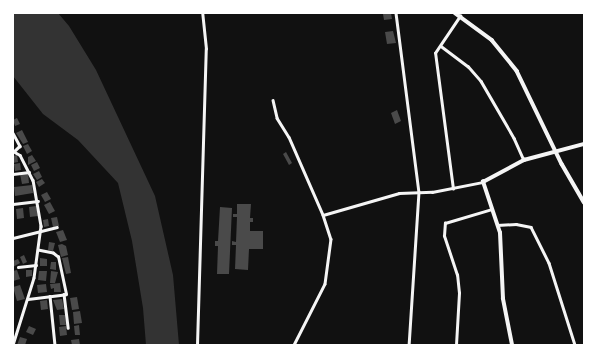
<!DOCTYPE html>
<html>
<head>
<meta charset="utf-8">
<style>
  body { margin:0 }
  #map { position:relative; width:597px; height:358px; overflow:hidden; background:#111; font-family:Inter,sans-serif }
  div>[style] { position:absolute }
  .water>* { inset:0; background:#333 }
  .building>* { inset:0; background:#4a4a4a }
  .minor>* { height:2.5px; margin:-1.25px; padding:0 1.25px; transform-origin:1.25px; border-radius:1.25px; background:#f5f5f5 }
  .tertiary>* { height:3.5px; margin:-1.75px; padding:0 1.75px; transform-origin:1.75px; border-radius:1.75px; background:#f5f5f5 }
  span { translate:-50% -50%; white-space:nowrap; text-align:center; line-height:1.15; -webkit-text-stroke:3.5px #fff; paint-order:stroke }
  .frame { position:absolute; inset:0; border:14px solid #fff; pointer-events:none }
</style>
</head>
<body>
<div id="map">
  <div class="water">
    <i style="clip-path:polygon(13px 13px,58px 13px,69px 26px,96px 70px,155px 196px,173px 275px,179px 345px,146px 345px,143px 308px,132px 241px,118px 183px,78px 140px,43px 114px,13px 76px)"></i>
  </div>
  <div class="building">
    <i style="clip-path:polygon(391px 13px,392px 19px,384px 20px,383px 14px)"></i>
    <i style="clip-path:polygon(393px 31px,396px 43px,387px 44px,385px 32px)"></i>
    <i style="clip-path:polygon(397px 110px,401px 121px,395px 124px,391px 113px)"></i>
    <i style="clip-path:polygon(17px 118px,20px 124px,15px 126px,13px 120px)"></i>
    <i style="clip-path:polygon(22px 130px,28px 142px,23px 144px,16px 133px)"></i>
    <i style="clip-path:polygon(28px 144px,32px 151px,27px 154px,23px 146px)"></i>
    <i style="clip-path:polygon(286px 152px,292px 163px,289px 165px,283px 154px)"></i>
    <i style="clip-path:polygon(17px 155px,18px 162px,13px 163px,13px 156px)"></i>
    <i style="clip-path:polygon(32px 155px,36px 161px,28px 165px,28px 157px)"></i>
    <i style="clip-path:polygon(37px 162px,40px 168px,34px 171px,31px 165px)"></i>
    <i style="clip-path:polygon(20px 163px,21px 170px,15px 171px,14px 164px)"></i>
    <i style="clip-path:polygon(39px 171px,42px 177px,37px 180px,33px 174px)"></i>
    <i style="clip-path:polygon(28px 173px,29px 183px,22px 184px,20px 174px)"></i>
    <i style="clip-path:polygon(42px 179px,45px 183px,39px 187px,36px 182px)"></i>
    <i style="clip-path:polygon(32px 185px,33px 193px,15px 196px,14px 187px)"></i>
    <i style="clip-path:polygon(47px 192px,51px 199px,45px 202px,41px 195px)"></i>
    <i style="clip-path:polygon(50px 202px,55px 211px,49px 214px,44px 205px)"></i>
    <i style="clip-path:polygon(237px 204px,251px 204px,250px 218px,253px 218px,253px 222px,250px 222px,250px 231px,263px 231px,263px 249px,249px 249px,248px 270px,235px 269px,236px 245px,232px 245px,232px 241px,236px 242px,237px 217px,233px 217px,233px 214px,237px 214px)"></i>
    <i style="clip-path:polygon(36px 206px,38px 216px,30px 217px,29px 207px)"></i>
    <i style="clip-path:polygon(220px 207px,232px 208px,229px 274px,217px 274px,218px 246px,215px 246px,215px 241px,218px 241px)"></i>
    <i style="clip-path:polygon(23px 208px,24px 218px,17px 219px,16px 209px)"></i>
    <i style="clip-path:polygon(57px 217px,59px 226px,53px 227px,51px 218px)"></i>
    <i style="clip-path:polygon(48px 219px,49px 226px,44px 227px,43px 220px)"></i>
    <i style="clip-path:polygon(63px 230px,67px 240px,60px 242px,56px 232px)"></i>
    <i style="clip-path:polygon(49px 242px,55px 243px,53px 251px,48px 250px)"></i>
    <i style="clip-path:polygon(62px 244px,66px 246px,68px 255px,61px 257px,58px 245px)"></i>
    <i style="clip-path:polygon(24px 255px,27px 262px,23px 264px,20px 257px)"></i>
    <i style="clip-path:polygon(68px 257px,71px 273px,66px 274px,62px 258px)"></i>
    <i style="clip-path:polygon(40px 258px,47px 259px,47px 266px,40px 266px)"></i>
    <i style="clip-path:polygon(18px 259px,20px 263px,13px 267px,13px 261px)"></i>
    <i style="clip-path:polygon(51px 262px,56px 262px,56px 270px,50px 269px)"></i>
    <i style="clip-path:polygon(17px 270px,20px 279px,13px 281px,13px 271px)"></i>
    <i style="clip-path:polygon(26px 270px,32px 270px,32px 276px,26px 277px)"></i>
    <i style="clip-path:polygon(39px 271px,47px 271px,46px 281px,38px 280px)"></i>
    <i style="clip-path:polygon(51px 271px,58px 272px,55px 283px,50px 283px)"></i>
    <i style="clip-path:polygon(60px 283px,61px 292px,54px 292px,54px 288px,51px 289px,50px 284px)"></i>
    <i style="clip-path:polygon(46px 284px,47px 292px,38px 293px,37px 285px)"></i>
    <i style="clip-path:polygon(20px 285px,25px 299px,17px 301px,13px 287px)"></i>
    <i style="clip-path:polygon(77px 297px,79px 309px,72px 310px,70px 298px)"></i>
    <i style="clip-path:polygon(62px 299px,64px 309px,57px 310px,53px 300px)"></i>
    <i style="clip-path:polygon(47px 300px,48px 309px,41px 310px,40px 301px)"></i>
    <i style="clip-path:polygon(80px 311px,82px 323px,74px 324px,73px 312px)"></i>
    <i style="clip-path:polygon(59px 315px,65px 315px,66px 325px,60px 325px)"></i>
    <i style="clip-path:polygon(79px 325px,80px 335px,75px 335px,74px 326px)"></i>
    <i style="clip-path:polygon(29px 326px,36px 329px,33px 335px,26px 332px)"></i>
    <i style="clip-path:polygon(66px 326px,67px 335px,60px 336px,59px 327px)"></i>
    <i style="clip-path:polygon(20px 337px,27px 339px,25px 345px,17px 345px)"></i>
    <i style="clip-path:polygon(79px 339px,80px 345px,72px 345px,71px 340px)"></i>
  </div>
  <div class="minor">
    <i style="left:396px;top:13px;width:180px;rotate:82.7deg"></i>
    <i style="left:419px;top:192px;width:153px;rotate:93.7deg"></i>
    <i style="left:441px;top:46px;width:34px;rotate:37deg"></i>
    <i style="left:468px;top:66px;width:20px;rotate:49deg"></i>
    <i style="left:481px;top:81px;width:66px;rotate:59.9deg"></i>
    <i style="left:514px;top:138px;width:24px;rotate:66deg"></i>
    <i style="left:273px;top:100px;width:18px;rotate:77deg"></i>
    <i style="left:277px;top:118px;width:22px;rotate:58deg"></i>
    <i style="left:289px;top:137px;width:85px;rotate:66.4deg"></i>
    <i style="left:323px;top:215px;width:25px;rotate:72deg"></i>
    <i style="left:331px;top:239px;width:45px;rotate:97.6deg"></i>
    <i style="left:325px;top:284px;width:68px;rotate:116.9deg"></i>
    <i style="left:13px;top:133px;width:15px;rotate:62deg"></i>
    <i style="left:20px;top:146px;width:7px;rotate:135deg"></i>
    <i style="left:13px;top:151px;width:8px;rotate:30deg"></i>
    <i style="left:20px;top:155px;width:28px;rotate:63deg"></i>
    <i style="left:33px;top:180px;width:47px;rotate:80.1deg"></i>
    <i style="left:41px;top:226px;width:52px;rotate:97.7deg"></i>
    <i style="left:34px;top:278px;width:70px;rotate:107.4deg"></i>
    <i style="left:13px;top:174px;width:16px;rotate:-7deg"></i>
    <i style="left:453px;top:189px;width:137px;rotate:-97.5deg"></i>
    <i style="left:435px;top:53px;width:45px;rotate:-56deg"></i>
    <i style="left:13px;top:204px;width:25px;rotate:-7deg"></i>
    <i style="left:323px;top:215px;width:79px;rotate:-16.1deg"></i>
    <i style="left:399px;top:193px;width:33px;rotate:-2deg"></i>
    <i style="left:432px;top:192px;width:52px;rotate:-11.1deg"></i>
    <i style="left:497px;top:225px;width:19px;rotate:-3deg"></i>
    <i style="left:516px;top:224px;width:15px;rotate:11deg"></i>
    <i style="left:531px;top:227px;width:40px;rotate:63.4deg"></i>
    <i style="left:549px;top:263px;width:86px;rotate:72.4deg"></i>
    <i style="left:13px;top:238px;width:45px;rotate:-14deg"></i>
    <i style="left:18px;top:267px;width:18px;rotate:-6deg"></i>
    <i style="left:64px;top:294px;width:34px;rotate:83deg"></i>
    <i style="left:50px;top:296px;width:49px;rotate:84.2deg"></i>
    <i style="left:28px;top:299px;width:38px;rotate:-7deg"></i>
    <i style="left:66px;top:294px;width:38px;rotate:-102deg"></i>
    <i style="left:58px;top:257px;width:6px;rotate:-141deg"></i>
    <i style="left:53px;top:253px;width:15px;rotate:-169deg"></i>
    <i style="left:197px;top:345px;width:296px;rotate:-88.3deg"></i>
    <i style="left:206px;top:49px;width:36px;rotate:-96deg"></i>
    <i style="left:456px;top:345px;width:52px;rotate:-86.7deg"></i>
    <i style="left:459px;top:293px;width:18px;rotate:-96deg"></i>
    <i style="left:457px;top:275px;width:41px;rotate:-108.4deg"></i>
    <i style="left:444px;top:236px;width:13px;rotate:-86deg"></i>
    <i style="left:445px;top:223px;width:49px;rotate:-16.6deg"></i>
  </div>
  <div class="tertiary">
    <i style="left:455px;top:13px;width:46px;rotate:36.1deg"></i>
    <i style="left:492px;top:40px;width:40px;rotate:51deg"></i>
    <i style="left:517px;top:71px;width:103px;rotate:64.2deg"></i>
    <i style="left:562px;top:164px;width:44px;rotate:59.9deg"></i>
    <i style="left:512px;top:345px;width:47px;rotate:-101.1deg"></i>
    <i style="left:503px;top:299px;width:66px;rotate:-92.6deg"></i>
    <i style="left:500px;top:233px;width:54px;rotate:-108.4deg"></i>
    <i style="left:483px;top:182px;width:47px;rotate:-28.2deg"></i>
    <i style="left:524px;top:160px;width:62px;rotate:-14.9deg"></i>
  </div>
  <div class="frame"></div>
</div>
</body>
</html>
